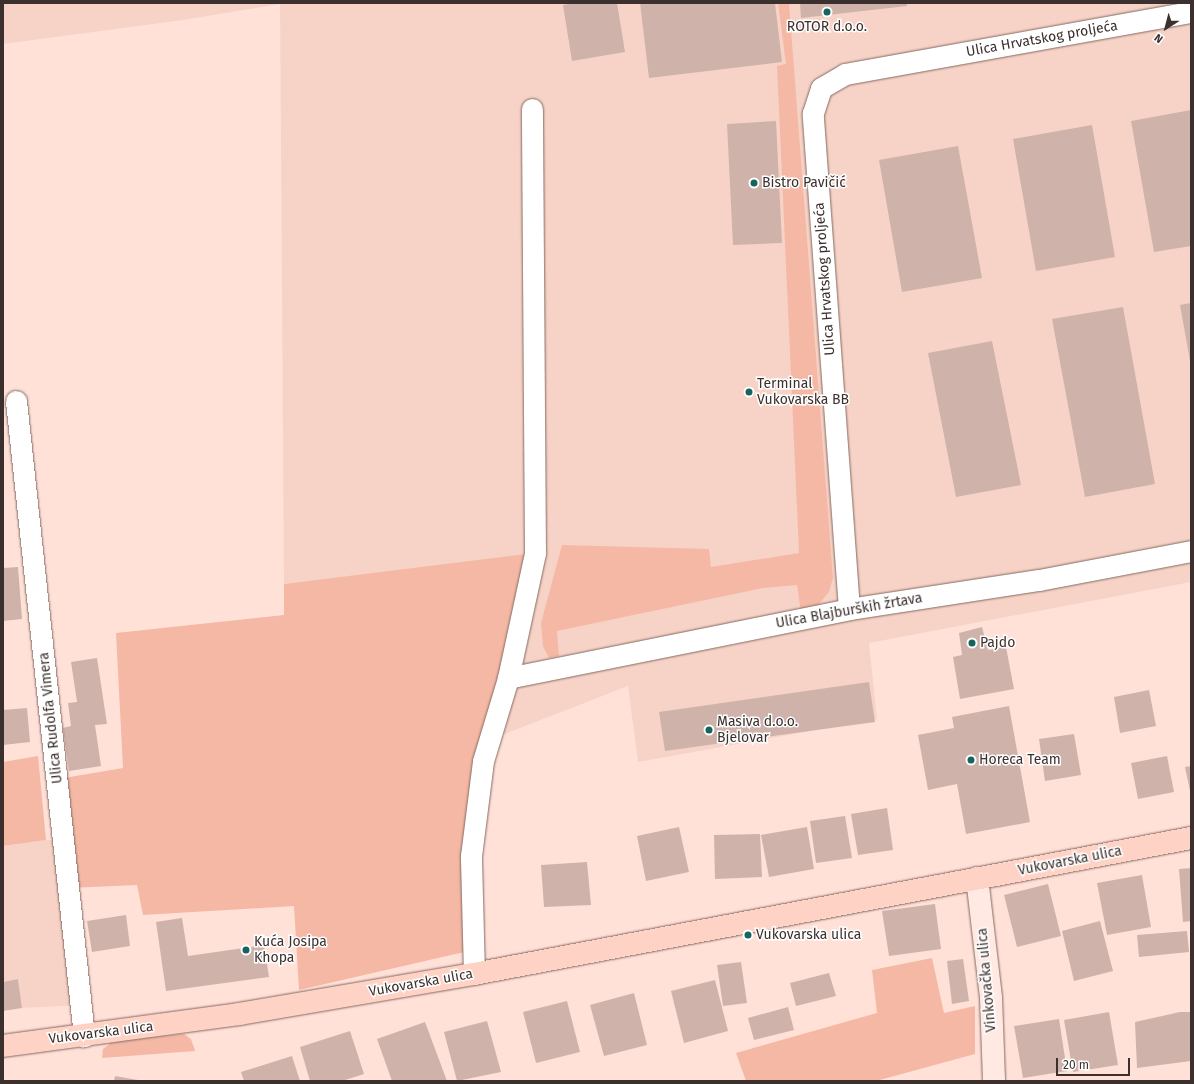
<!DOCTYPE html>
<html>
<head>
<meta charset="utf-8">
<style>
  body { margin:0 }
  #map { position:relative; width:1194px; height:1084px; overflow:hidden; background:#ffe1d8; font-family:"Fira Sans",sans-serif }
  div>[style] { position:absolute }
  .built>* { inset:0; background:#f7d3c7 }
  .green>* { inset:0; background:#f5b8a5 }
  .building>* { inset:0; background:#cfb3aa }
  .roads { filter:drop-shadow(0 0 1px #846a62) drop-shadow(0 0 1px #846a62) }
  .street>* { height:21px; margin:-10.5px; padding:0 10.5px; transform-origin:10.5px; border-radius:10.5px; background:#fff }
  .secondary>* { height:22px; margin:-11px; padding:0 11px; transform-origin:11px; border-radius:11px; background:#ffe9e2 }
  .primary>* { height:22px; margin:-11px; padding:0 11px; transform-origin:11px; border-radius:11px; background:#fed3c6 }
  .dots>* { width:11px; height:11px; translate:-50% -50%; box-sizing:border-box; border:2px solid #fff; border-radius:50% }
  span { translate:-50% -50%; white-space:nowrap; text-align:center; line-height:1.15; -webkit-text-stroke:3px #fff; paint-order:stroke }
  .poi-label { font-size:14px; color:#3b302d }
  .left { translate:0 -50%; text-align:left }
  .street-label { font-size:14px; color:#3b302d }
  .frame { position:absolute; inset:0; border:4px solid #3b302d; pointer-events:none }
  .north { position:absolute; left:1146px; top:8px; width:40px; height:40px; -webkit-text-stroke:3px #fff; paint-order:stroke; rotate:216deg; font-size:11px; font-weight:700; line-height:16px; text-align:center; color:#3b302d }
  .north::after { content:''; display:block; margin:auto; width:14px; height:18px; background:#3b302d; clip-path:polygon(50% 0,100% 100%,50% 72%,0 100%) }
  .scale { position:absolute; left:1056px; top:1058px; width:74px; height:18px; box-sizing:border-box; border:2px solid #3b302d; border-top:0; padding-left:5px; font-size:12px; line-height:14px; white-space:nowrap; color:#3b302d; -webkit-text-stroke:3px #fff; paint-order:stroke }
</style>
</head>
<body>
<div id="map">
  <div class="built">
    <i style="clip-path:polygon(3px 3px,1191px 3px,1191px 582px,869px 643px,877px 719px,638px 762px,628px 686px,487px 741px,535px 554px,284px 584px,280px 4px,183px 20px,3px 44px)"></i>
    <i style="clip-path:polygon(46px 840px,64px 840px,80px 1005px,22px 1008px,18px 979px,3px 982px,3px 846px)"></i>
  </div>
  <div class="green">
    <i style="clip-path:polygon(778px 3px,789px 3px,833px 578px,829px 592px,815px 609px,801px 612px,797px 585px,763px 588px,557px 631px,559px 656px,549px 658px,543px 646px,541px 623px,562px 545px,709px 549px,711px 567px,799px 553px,777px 66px,786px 64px)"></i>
    <i style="clip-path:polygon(535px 553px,487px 741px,473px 950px,299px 990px,294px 906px,143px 915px,137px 885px,69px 888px,58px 779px,123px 768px,116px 633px,284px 615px,284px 584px)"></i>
    <i style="clip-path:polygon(38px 756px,46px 840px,3px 846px,3px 762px)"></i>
    <i style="clip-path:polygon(932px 958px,944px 1013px,975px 1006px,975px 1054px,876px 1081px,746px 1081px,736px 1053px,877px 1013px,872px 970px)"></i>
    <i style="clip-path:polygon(184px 1034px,191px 1039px,195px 1051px,102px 1058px,103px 1049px,115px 1040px)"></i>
  </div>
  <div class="building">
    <i style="clip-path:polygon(574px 3px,617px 3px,625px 52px,572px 61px,563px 5px)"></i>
    <i style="clip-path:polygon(640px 3px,775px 3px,782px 62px,649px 78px)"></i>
    <i style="clip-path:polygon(800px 3px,907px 3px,907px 6px,801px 18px)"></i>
    <i style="clip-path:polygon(1191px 110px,1191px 246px,1154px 252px,1131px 121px)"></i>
    <i style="clip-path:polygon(776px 121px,782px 243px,733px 245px,727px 124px)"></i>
    <i style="clip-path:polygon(1092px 125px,1115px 257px,1036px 271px,1013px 139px)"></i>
    <i style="clip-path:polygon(958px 146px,982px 278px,902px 292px,879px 160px)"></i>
    <i style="clip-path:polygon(1191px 303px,1191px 361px,1190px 361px,1180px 305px)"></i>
    <i style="clip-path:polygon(1123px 307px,1155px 484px,1085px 497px,1052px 319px)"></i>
    <i style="clip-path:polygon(992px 341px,1021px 485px,956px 497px,928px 353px)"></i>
    <i style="clip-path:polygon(18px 567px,22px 619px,3px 621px,3px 568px)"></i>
    <i style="clip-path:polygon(982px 627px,988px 650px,1006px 647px,1014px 689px,960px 699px,953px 657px,962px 655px,959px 633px)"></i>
    <i style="clip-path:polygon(97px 658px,107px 724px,95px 725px,101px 766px,69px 771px,63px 728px,71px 726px,68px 703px,77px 702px,71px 662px)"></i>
    <i style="clip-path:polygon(869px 682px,875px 722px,665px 751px,659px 712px)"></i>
    <i style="clip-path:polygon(1149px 690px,1156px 726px,1120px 733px,1114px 697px)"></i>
    <i style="clip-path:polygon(1009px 706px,1030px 822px,966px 834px,957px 784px,928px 790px,918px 735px,954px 728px,952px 717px)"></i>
    <i style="clip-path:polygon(27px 708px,30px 742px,3px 745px,3px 710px)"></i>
    <i style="clip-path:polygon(1074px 734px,1081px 775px,1045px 781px,1039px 739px)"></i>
    <i style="clip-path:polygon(1167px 756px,1174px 792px,1138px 799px,1131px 763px)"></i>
    <i style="clip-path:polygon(1191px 766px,1191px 791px,1190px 791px,1185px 767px)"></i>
    <i style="clip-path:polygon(887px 808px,893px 850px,858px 855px,851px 814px)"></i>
    <i style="clip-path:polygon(845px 816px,852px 858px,816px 863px,810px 821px)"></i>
    <i style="clip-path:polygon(679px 827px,689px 872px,646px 881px,637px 836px)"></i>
    <i style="clip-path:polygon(807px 827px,814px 869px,769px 877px,761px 835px)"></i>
    <i style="clip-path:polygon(760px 834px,762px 877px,715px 879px,714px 835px)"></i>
    <i style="clip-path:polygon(587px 862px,591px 905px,544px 907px,541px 865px)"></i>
    <i style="clip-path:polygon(1191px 868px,1191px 921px,1183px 922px,1179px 869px)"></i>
    <i style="clip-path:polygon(1142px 875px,1151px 927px,1107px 935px,1097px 883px)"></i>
    <i style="clip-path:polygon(1048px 884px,1061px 936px,1017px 947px,1004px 895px)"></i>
    <i style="clip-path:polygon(935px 904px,941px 949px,889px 956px,882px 911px)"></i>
    <i style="clip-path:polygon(126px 915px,130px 946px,92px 952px,87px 921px)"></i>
    <i style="clip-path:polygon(182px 918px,188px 956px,264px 945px,269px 977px,166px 991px,156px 922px)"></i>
    <i style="clip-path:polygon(1100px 921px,1113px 971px,1074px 981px,1062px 931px)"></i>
    <i style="clip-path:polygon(1187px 931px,1189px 952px,1139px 957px,1137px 935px)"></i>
    <i style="clip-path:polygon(963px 959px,969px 1001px,952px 1004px,947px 961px)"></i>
    <i style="clip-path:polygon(741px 962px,747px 1003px,723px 1006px,717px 965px)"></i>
    <i style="clip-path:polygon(829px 973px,836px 996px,796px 1006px,790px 983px)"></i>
    <i style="clip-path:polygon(18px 979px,22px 1008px,3px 1011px,3px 982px)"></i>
    <i style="clip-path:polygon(715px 980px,728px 1031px,684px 1043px,671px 991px)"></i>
    <i style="clip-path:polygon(634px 993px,647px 1045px,604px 1056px,590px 1005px)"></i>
    <i style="clip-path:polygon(567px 1001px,580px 1052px,536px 1063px,523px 1012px)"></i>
    <i style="clip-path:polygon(788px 1007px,794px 1030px,754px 1040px,748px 1018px)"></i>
    <i style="clip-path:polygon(1109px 1012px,1118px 1065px,1073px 1072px,1064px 1020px)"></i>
    <i style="clip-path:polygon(1180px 1012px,1191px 1012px,1191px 1061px,1137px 1068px,1135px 1022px)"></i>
    <i style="clip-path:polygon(1059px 1019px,1067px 1071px,1023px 1078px,1014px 1026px)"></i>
    <i style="clip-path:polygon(487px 1021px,501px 1072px,457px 1081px,444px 1032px)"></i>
    <i style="clip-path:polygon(425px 1022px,447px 1081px,392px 1081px,377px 1039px)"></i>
    <i style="clip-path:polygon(350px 1031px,364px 1074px,342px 1081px,310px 1081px,300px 1047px)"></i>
    <i style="clip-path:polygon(292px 1056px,300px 1081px,244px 1081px,241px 1072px)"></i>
    <i style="clip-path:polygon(115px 1076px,138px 1080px,138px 1081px,114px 1081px)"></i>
  </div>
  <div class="roads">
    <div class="street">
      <i style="left:16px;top:401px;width:639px;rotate:83.89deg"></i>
      <i style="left:849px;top:609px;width:497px;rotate:-94.2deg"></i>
      <i style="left:813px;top:113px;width:26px;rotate:-72deg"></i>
      <i style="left:821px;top:88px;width:28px;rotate:-30deg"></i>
      <i style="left:845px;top:74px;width:352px;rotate:-10.2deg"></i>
      <i style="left:508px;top:678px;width:348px;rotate:-11.4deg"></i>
      <i style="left:849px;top:609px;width:192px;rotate:-8.7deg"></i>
      <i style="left:1039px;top:580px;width:155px;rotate:-10.8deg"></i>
      <i style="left:474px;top:974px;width:118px;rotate:-91.5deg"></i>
      <i style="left:471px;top:856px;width:96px;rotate:-82.8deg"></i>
      <i style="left:483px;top:761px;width:87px;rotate:-73.2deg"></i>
      <i style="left:508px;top:678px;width:128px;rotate:-77.8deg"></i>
      <i style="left:535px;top:553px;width:444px;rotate:-90.4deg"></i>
    </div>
    <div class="secondary">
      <i style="left:977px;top:878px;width:121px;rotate:83.3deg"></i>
      <i style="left:991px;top:998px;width:83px;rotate:87.9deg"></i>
    </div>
    <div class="primary">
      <i style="left:3px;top:1046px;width:238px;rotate:-7.7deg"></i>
      <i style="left:239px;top:1014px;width:238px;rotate:-9.7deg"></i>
      <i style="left:474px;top:974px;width:730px;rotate:-10.74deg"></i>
    </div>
  </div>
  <div class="dots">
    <i style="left:827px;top:12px;background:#17645e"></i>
    <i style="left:754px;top:183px;background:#17645e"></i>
    <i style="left:749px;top:392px;background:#17645e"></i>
    <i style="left:972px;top:643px;background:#17645e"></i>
    <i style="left:709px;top:730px;background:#17645e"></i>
    <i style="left:971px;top:760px;background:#17645e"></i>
    <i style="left:748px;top:935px;background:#17645e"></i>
    <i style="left:246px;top:950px;background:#17645e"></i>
  </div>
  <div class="poi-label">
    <span style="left:827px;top:27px">ROTOR d.o.o.</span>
    <span class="left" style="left:762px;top:183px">Bistro Pavičić</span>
    <span class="left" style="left:757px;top:392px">Terminal<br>Vukovarska BB</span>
    <span class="left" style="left:980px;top:643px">Pajdo</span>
    <span class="left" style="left:717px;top:730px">Masiva d.o.o.<br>Bjelovar</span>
    <span class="left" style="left:979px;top:760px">Horeca Team</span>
    <span class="left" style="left:756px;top:935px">Vukovarska ulica</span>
    <span class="left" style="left:254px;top:950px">Kuća Josipa<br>Khopa</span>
  </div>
  <div class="street-label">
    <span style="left:1042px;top:39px;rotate:-10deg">Ulica Hrvatskog proljeća</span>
    <span style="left:825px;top:279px;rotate:-94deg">Ulica Hrvatskog proljeća</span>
    <span style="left:849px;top:611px;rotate:-10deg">Ulica Blajburških žrtava</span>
    <span style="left:51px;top:718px;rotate:-96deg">Ulica Rudolfa Vimera</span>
    <span style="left:1070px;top:861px;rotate:-11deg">Vukovarska ulica</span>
    <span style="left:987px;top:980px;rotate:-95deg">Vinkovačka ulica</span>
    <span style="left:421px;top:983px;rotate:-10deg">Vukovarska ulica</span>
    <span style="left:101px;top:1033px;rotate:-7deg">Vukovarska ulica</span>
  </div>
  <div class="frame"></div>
  <div class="north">N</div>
  <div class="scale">20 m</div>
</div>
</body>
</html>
